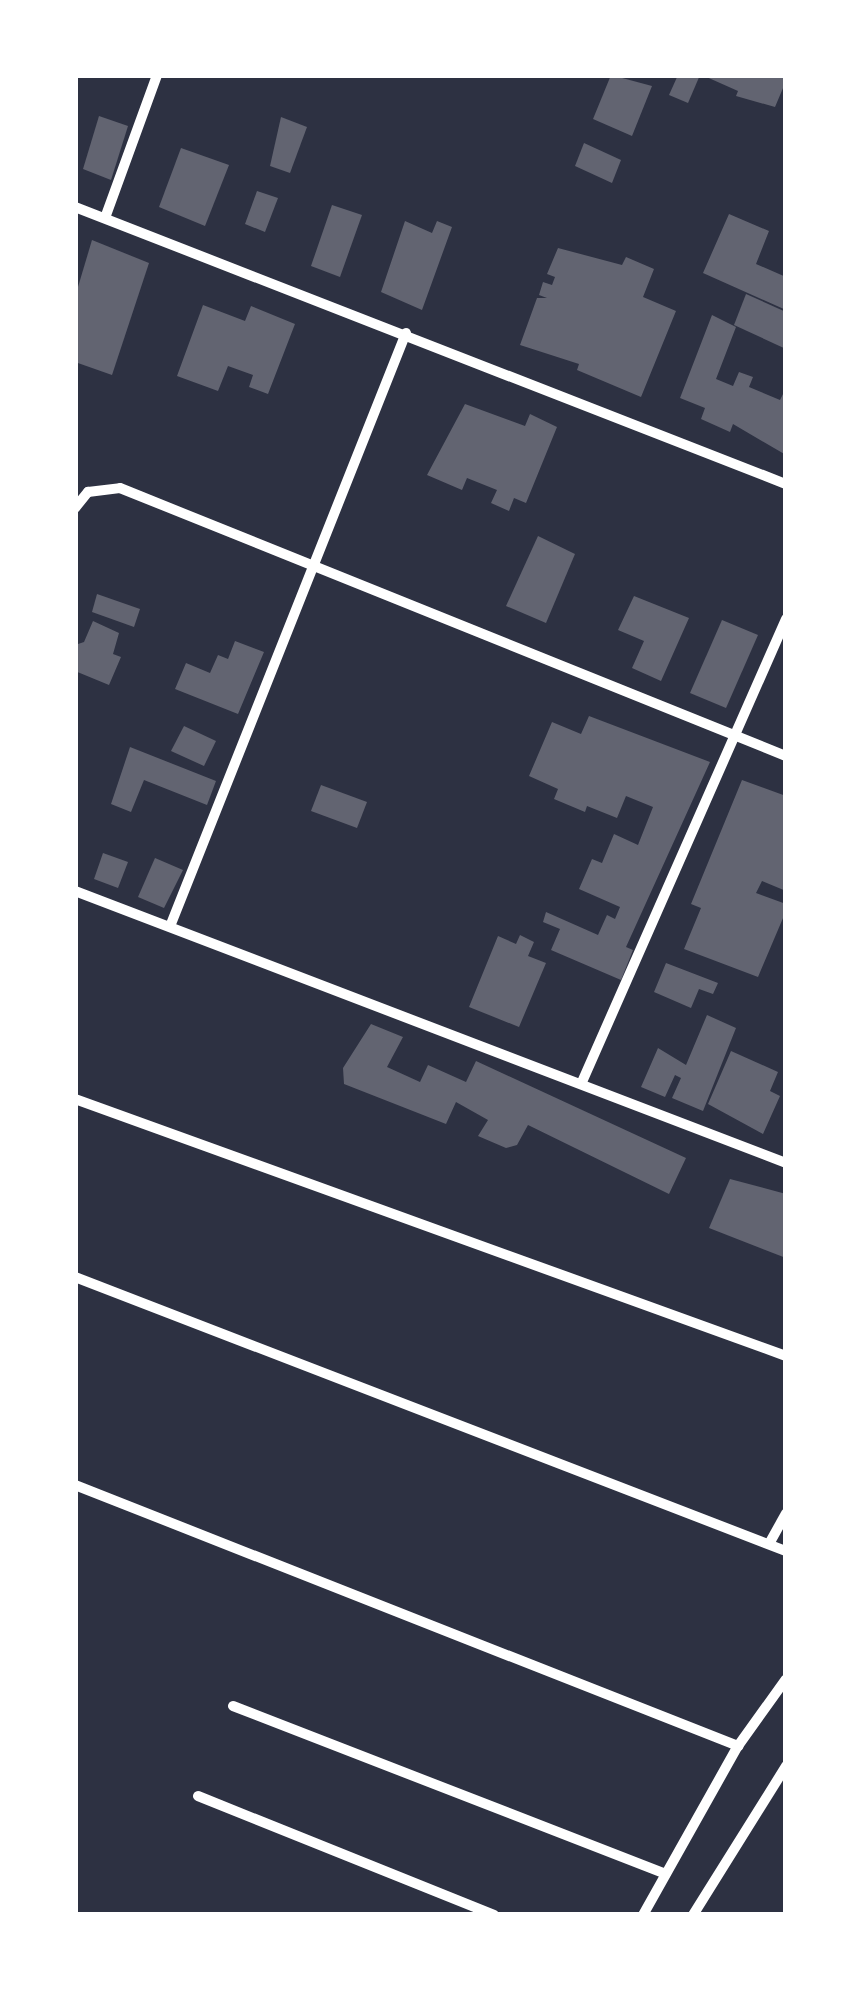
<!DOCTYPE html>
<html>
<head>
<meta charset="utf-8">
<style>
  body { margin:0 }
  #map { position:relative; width:861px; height:1990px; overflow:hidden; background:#2d3142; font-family:"Golos Text",sans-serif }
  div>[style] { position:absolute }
  .building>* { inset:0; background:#626471 }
  .minor>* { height:10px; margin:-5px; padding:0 5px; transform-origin:5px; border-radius:5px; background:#fff }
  span { translate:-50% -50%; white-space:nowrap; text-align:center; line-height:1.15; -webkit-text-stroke:8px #fff; paint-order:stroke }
  .frame { position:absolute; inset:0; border:78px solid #fff; pointer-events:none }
</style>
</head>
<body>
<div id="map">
  <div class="building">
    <i style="clip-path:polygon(611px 75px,652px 86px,632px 136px,593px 119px)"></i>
    <i style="clip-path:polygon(678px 75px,700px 75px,688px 103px,669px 95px)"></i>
    <i style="clip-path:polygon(702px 75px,786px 75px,786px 81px,775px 107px,736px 96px,738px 91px)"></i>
    <i style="clip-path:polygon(99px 116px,128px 126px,111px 180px,83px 169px)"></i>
    <i style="clip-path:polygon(281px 117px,307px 127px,290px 173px,270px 166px)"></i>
    <i style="clip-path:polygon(584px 143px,621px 160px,612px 183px,575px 166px)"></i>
    <i style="clip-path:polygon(181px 148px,229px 165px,205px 226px,159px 207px)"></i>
    <i style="clip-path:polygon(257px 191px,278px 198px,265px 232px,245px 224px)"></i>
    <i style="clip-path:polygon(332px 205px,362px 215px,340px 277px,311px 266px)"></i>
    <i style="clip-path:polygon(729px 214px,769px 231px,756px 264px,786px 277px,786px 310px,703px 273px)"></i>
    <i style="clip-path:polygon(405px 221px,432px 233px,437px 221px,452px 227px,422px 310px,381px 292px)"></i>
    <i style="clip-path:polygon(92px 240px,149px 263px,112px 375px,75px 362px,75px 297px)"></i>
    <i style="clip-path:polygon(558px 248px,622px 265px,626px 257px,654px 269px,643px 297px,676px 311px,641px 397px,577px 370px,579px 364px,520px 345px,537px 298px,547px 298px,539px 295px,543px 282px,552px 285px,555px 277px,547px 274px)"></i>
    <i style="clip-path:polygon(746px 294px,786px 312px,786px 349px,734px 325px)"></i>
    <i style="clip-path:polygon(203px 305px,245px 321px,251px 306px,295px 324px,268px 394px,249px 387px,253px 375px,228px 366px,218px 391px,177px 376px)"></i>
    <i style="clip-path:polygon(712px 315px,736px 327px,716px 379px,733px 386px,739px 372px,753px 377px,749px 387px,780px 400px,786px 388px,786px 455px,733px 424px,730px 432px,701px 419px,705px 408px,680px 398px)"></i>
    <i style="clip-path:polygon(465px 404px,525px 426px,530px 414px,557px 427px,526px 503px,514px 498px,509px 511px,491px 503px,497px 490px,467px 478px,462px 490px,427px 475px)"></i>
    <i style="clip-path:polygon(538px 536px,575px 554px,546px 623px,506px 606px)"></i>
    <i style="clip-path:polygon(97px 594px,140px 609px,134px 627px,92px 612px)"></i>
    <i style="clip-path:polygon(634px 596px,689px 618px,661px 681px,632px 668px,644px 641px,618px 630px)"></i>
    <i style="clip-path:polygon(722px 620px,758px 635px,726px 708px,690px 693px)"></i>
    <i style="clip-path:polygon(93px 621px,119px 633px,113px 654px,121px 657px,109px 685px,75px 671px,75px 645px,84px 642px)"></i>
    <i style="clip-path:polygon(235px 641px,264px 652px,238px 714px,175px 689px,186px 663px,210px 673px,218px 655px,228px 659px)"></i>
    <i style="clip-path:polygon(589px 716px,710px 762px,626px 947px,633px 950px,621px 980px,551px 950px,560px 929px,543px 922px,546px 912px,598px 935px,607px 915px,615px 919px,620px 907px,579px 889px,592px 859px,602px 863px,614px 834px,638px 845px,653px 807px,626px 796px,617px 818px,587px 806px,585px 812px,554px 799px,558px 789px,529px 776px,552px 722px,581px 734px)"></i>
    <i style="clip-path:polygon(184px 726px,216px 741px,204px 766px,171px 751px)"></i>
    <i style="clip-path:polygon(130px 747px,216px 781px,207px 805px,144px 780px,131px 812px,111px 804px)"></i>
    <i style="clip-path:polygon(742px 780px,786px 796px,786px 891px,762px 881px,756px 893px,786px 904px,786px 911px,758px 977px,684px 949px,701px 908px,691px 904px)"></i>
    <i style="clip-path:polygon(321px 785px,367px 802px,357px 828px,311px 811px)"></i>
    <i style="clip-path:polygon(103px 853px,128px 862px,118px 888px,94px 879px)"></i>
    <i style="clip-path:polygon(155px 858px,183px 870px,164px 908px,138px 897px)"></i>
    <i style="clip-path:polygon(520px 935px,534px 942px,528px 956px,546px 963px,519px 1027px,469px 1007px,498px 936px,516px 944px)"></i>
    <i style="clip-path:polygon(666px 963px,718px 983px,713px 994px,699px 989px,691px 1008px,654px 992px)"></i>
    <i style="clip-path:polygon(707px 1015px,736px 1028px,703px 1111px,672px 1098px,681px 1078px,675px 1075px,665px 1097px,641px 1087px,658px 1048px,686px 1065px)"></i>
    <i style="clip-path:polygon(371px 1024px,403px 1037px,387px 1067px,420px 1082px,428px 1065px,466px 1082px,476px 1061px,686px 1158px,669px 1194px,528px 1125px,517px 1145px,506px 1148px,478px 1136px,488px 1120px,456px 1102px,446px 1124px,344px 1084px,343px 1068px)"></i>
    <i style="clip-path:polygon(731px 1051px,778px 1072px,770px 1091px,780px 1096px,763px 1134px,708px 1104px)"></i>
    <i style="clip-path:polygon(730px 1179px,786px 1194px,786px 1258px,709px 1228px)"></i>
  </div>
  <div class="minor">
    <i style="left:75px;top:207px;width:763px;rotate:21.29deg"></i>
    <i style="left:105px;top:218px;width:152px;rotate:-70deg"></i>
    <i style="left:75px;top:508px;width:21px;rotate:-51deg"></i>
    <i style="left:88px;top:492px;width:32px;rotate:-7deg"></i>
    <i style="left:120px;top:488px;width:718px;rotate:21.92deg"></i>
    <i style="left:75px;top:891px;width:761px;rotate:20.93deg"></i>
    <i style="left:171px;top:924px;width:636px;rotate:-68.32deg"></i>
    <i style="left:582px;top:1082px;width:506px;rotate:-66.22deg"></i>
    <i style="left:75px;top:1099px;width:756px;rotate:19.87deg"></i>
    <i style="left:75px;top:1277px;width:762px;rotate:21.08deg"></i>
    <i style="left:75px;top:1485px;width:713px;rotate:21.49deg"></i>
    <i style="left:769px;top:1544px;width:35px;rotate:-61deg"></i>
    <i style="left:233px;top:1706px;width:464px;rotate:21.2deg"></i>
    <i style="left:198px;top:1796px;width:319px;rotate:21.9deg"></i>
    <i style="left:643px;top:1915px;width:194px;rotate:-60.7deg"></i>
    <i style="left:738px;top:1746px;width:82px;rotate:-54.4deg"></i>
    <i style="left:693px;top:1915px;width:176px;rotate:-58deg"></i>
  </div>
  <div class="frame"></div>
</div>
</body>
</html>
